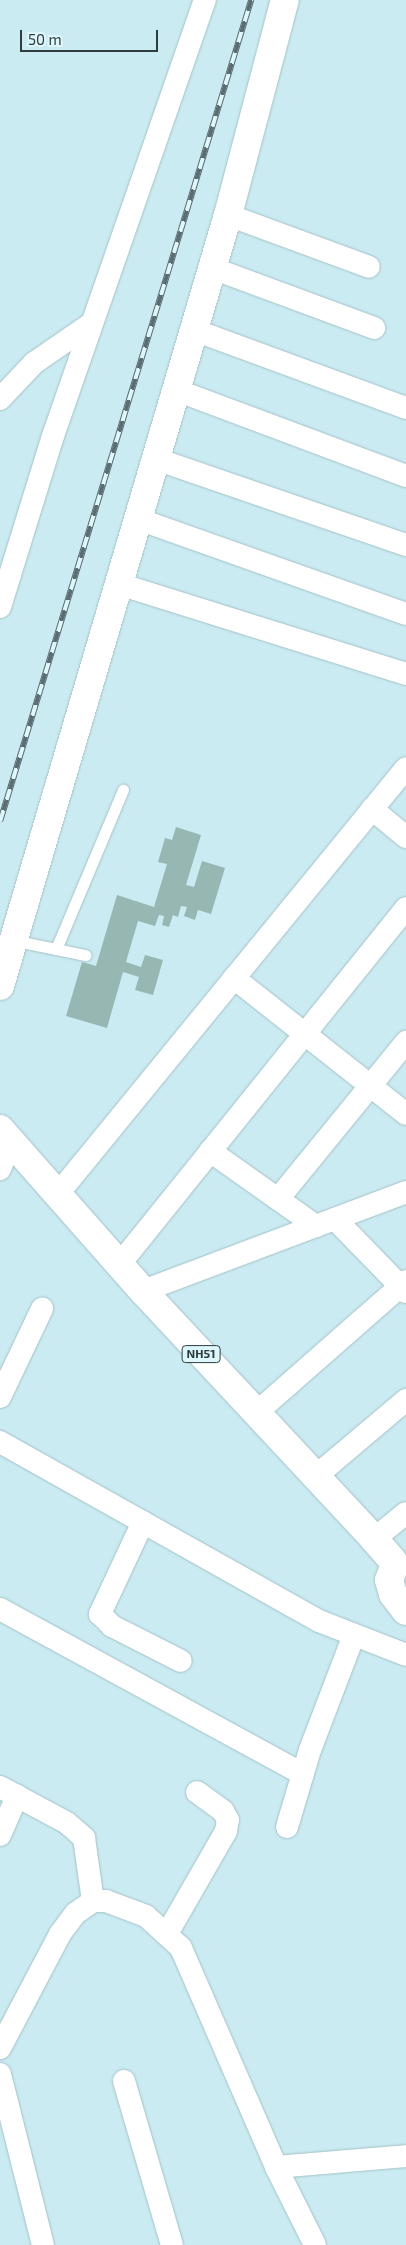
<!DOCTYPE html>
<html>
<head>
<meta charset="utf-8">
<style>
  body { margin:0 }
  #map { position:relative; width:406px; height:2245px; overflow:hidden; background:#cbebf2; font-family:"Exo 2",sans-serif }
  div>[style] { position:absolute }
  .building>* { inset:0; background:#97b7b3 }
  .roads { filter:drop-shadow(0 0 1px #a3c2c8) drop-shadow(0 0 1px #a3c2c8) }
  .lane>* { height:11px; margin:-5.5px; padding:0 5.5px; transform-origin:5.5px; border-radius:5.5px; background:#fff }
  .street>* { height:22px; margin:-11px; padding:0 11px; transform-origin:11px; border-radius:11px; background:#fff }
  .secondary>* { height:28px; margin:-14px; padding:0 14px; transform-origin:14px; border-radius:14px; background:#fff }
  .highway>* { height:28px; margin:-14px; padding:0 14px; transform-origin:14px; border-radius:14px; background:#fff }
  .rail>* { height:5.5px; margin-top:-2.75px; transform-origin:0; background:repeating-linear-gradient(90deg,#def7fc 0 11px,#5b6d71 0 22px); box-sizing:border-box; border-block:1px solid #5b6d71 }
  span { translate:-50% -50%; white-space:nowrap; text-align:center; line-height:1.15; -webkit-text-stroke:4.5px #def7fc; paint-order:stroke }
  .shield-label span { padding:1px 4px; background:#def7fc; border:1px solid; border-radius:4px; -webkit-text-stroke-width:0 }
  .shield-label { font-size:12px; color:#2f3c3e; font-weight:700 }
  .scale { position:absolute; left:20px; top:30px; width:138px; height:22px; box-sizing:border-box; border:2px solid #2f3c3e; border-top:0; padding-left:6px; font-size:15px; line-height:18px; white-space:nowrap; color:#2f3c3e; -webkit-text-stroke:4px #def7fc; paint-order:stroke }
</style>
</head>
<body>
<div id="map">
  <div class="building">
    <i style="clip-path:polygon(176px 827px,201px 835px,186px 885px,194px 887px,202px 861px,225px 868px,211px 914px,198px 910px,195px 920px,184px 916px,187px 907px,181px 906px,178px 917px,173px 915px,169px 927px,162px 925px,164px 916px,159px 915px,155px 926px,138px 921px,126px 962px,141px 967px,145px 955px,163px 960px,153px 995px,135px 990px,139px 977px,123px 972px,107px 1028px,66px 1016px,82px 962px,96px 966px,117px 895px,154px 907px,167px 864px,158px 862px,165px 838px,172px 840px)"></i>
  </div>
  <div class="roads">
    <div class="lane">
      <i style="left:12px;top:940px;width:75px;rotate:11.6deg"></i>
      <i style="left:56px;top:949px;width:173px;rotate:-67.2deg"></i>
    </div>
    <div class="street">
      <i style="left:228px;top:215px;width:150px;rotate:20.2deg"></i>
      <i style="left:212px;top:268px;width:173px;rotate:20.3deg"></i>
      <i style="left:194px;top:330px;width:226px;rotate:20.2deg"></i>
      <i style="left:176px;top:390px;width:246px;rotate:20.5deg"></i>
      <i style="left:0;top:399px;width:50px;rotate:-46.6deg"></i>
      <i style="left:34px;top:363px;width:70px;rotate:-34.6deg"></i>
      <i style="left:156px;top:459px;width:264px;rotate:19deg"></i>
      <i style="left:138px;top:519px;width:284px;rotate:19.5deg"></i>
      <i style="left:119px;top:584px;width:301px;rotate:17.4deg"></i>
      <i style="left:0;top:607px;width:179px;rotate:-72.8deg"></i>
      <i style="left:53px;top:436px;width:462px;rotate:-70.8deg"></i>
      <i style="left:372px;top:809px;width:44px;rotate:39.5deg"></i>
      <i style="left:234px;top:978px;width:219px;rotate:38.3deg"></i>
      <i style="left:210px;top:1151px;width:130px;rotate:35.3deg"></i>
      <i style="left:0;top:1169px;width:29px;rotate:-68deg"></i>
      <i style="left:57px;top:1195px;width:551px;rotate:-50.74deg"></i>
      <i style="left:278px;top:1199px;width:203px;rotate:-50.8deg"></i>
      <i style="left:335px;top:1219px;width:102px;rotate:45.8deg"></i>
      <i style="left:119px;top:1265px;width:458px;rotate:-51.2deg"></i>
      <i style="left:143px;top:1291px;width:281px;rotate:-20.6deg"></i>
      <i style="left:0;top:1397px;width:98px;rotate:-64.5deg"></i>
      <i style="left:256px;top:1413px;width:200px;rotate:-41.3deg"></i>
      <i style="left:0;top:1442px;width:366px;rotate:29.3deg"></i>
      <i style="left:319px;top:1621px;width:93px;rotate:21.3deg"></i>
      <i style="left:316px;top:1476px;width:118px;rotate:-40.2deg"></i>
      <i style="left:143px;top:1522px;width:102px;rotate:115.1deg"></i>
      <i style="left:100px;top:1614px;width:17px;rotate:45deg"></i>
      <i style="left:112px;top:1626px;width:77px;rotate:26.9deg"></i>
      <i style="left:374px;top:1539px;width:41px;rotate:-39.1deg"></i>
      <i style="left:0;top:1609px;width:345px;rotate:28.6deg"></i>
      <i style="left:0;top:1787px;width:76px;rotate:28.2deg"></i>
      <i style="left:67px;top:1823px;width:23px;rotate:41deg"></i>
      <i style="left:84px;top:1838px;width:64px;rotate:81.9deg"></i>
      <i style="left:287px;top:1827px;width:80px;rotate:-73.4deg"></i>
      <i style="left:310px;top:1750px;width:123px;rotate:-69.1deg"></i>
      <i style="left:0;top:1835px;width:43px;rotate:-66.4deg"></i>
      <i style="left:168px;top:1932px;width:116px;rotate:-60.1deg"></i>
      <i style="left:226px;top:1831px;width:11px;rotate:-80deg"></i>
      <i style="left:228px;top:1820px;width:10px;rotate:-119deg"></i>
      <i style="left:223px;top:1811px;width:32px;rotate:-144deg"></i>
      <i style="left:0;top:2048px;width:129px;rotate:-62.2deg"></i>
      <i style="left:60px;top:1934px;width:26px;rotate:-53deg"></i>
      <i style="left:76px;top:1913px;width:21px;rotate:-35deg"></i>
      <i style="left:93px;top:1901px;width:13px"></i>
      <i style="left:106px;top:1901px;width:43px;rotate:20.6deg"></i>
      <i style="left:146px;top:1916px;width:47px;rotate:42.4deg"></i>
      <i style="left:181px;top:1948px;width:239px;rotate:66.5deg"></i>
      <i style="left:276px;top:2167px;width:87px;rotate:63.4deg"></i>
      <i style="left:0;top:2074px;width:176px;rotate:75.9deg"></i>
      <i style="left:124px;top:2081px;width:171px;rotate:73.7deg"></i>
      <i style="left:276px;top:2167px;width:130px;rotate:-4.8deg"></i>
    </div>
    <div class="secondary">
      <i style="left:0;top:986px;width:804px;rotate:-73.53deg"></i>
      <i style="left:228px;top:215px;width:222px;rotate:-75.2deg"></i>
    </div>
    <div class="highway">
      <i style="left:0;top:1129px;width:216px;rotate:48.6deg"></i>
      <i style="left:143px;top:1291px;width:339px;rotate:47deg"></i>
      <i style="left:374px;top:1539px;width:28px;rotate:49deg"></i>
      <i style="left:392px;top:1560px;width:7px;rotate:74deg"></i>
      <i style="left:394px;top:1567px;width:14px;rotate:111deg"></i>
      <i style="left:389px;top:1580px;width:15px;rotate:74deg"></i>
      <i style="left:393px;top:1594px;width:21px;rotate:53deg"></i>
    </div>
  </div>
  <div class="rail">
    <i style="left:0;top:821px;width:859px;rotate:-73deg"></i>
  </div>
  <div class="shield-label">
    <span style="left:201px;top:1354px">NH51</span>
  </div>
  <div class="scale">50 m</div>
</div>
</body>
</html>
